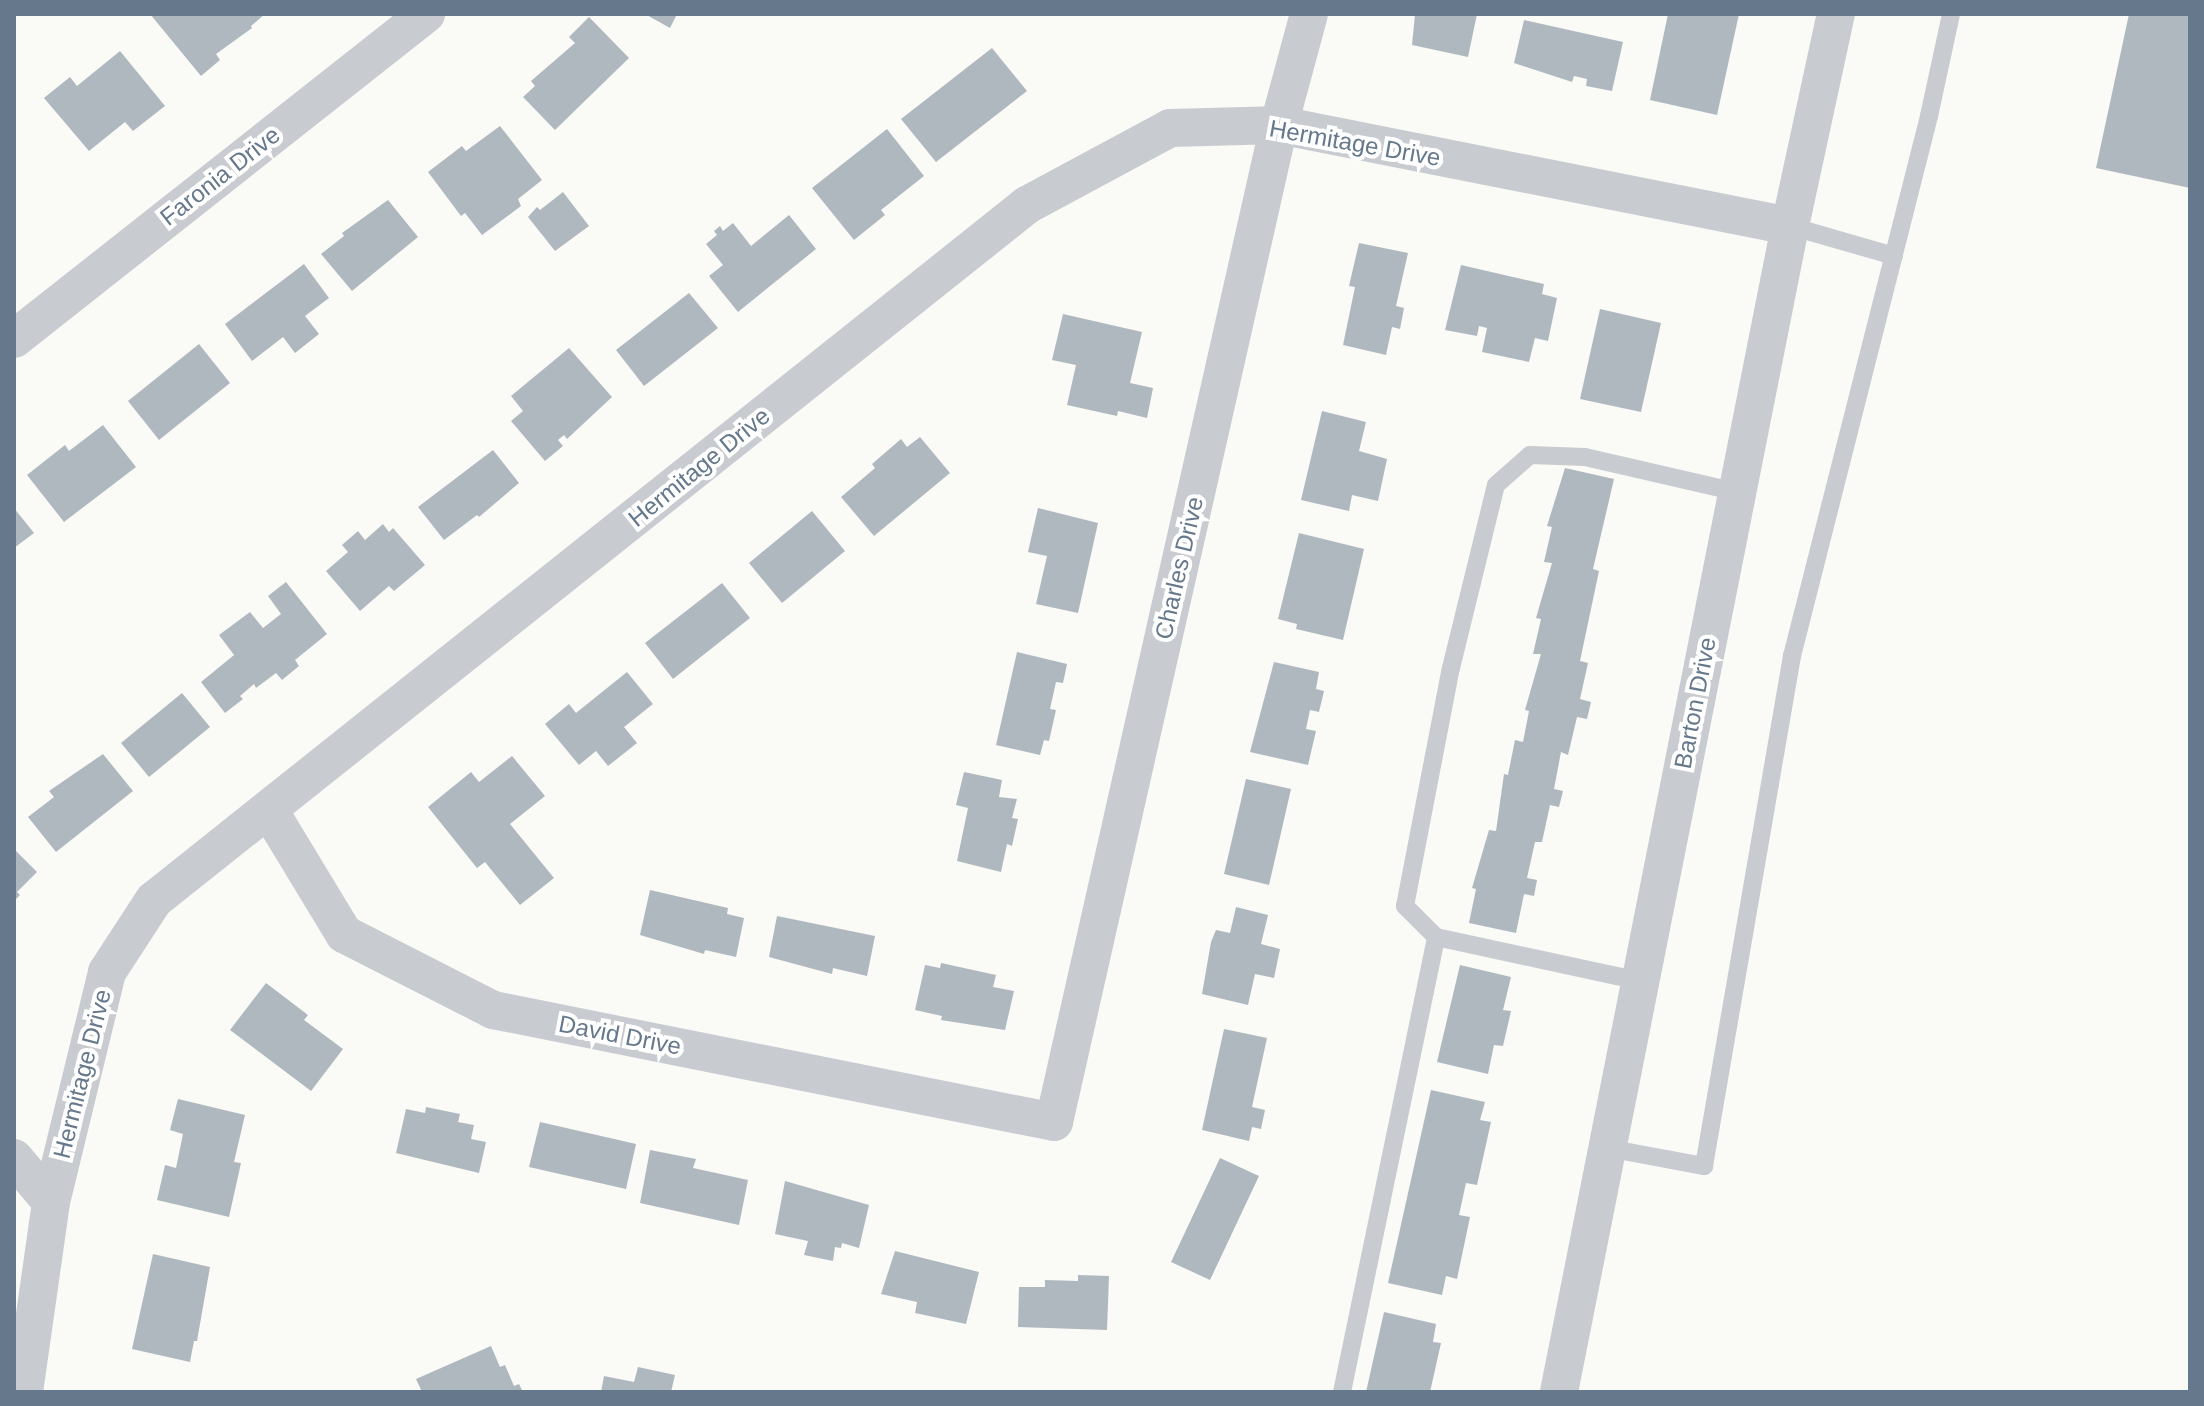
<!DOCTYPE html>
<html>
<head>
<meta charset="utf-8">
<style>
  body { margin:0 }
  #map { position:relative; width:2204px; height:1406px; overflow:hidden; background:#fafaf7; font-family:Arial,sans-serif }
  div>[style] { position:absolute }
  .building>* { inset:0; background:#b0b8bf }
  .lane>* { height:18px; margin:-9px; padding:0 9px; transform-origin:9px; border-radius:9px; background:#c8cbd0 }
  .street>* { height:38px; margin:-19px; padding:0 19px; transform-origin:19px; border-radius:19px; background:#c8cbd0 }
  span { translate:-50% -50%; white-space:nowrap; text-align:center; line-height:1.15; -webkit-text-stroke:8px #fff; paint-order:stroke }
  .street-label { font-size:24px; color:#66788b }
  .frame { position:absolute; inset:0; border:16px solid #66788b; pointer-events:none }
</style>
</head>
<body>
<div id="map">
  <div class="building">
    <i style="clip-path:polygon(150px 14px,265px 14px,251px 26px,252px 28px,216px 54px,220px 60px,201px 76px)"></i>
    <i style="clip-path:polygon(645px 14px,677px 14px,670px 28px)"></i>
    <i style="clip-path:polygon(1415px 14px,1477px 14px,1468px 57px,1412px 45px)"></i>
    <i style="clip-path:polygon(1668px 14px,1739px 14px,1717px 115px,1650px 100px)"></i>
    <i style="clip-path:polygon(2129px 14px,2190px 14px,2190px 188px,2096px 168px)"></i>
    <i style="clip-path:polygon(589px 17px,629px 58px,555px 130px,523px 97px,535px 86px,531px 81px,575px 43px,569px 37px)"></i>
    <i style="clip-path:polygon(1524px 20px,1623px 42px,1612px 91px,1586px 86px,1587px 79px,1574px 76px,1572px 82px,1514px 63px)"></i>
    <i style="clip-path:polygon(992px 48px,1027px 91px,936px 162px,901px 119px)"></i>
    <i style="clip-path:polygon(120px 51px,165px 106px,133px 131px,125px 122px,89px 151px,44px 98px,70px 77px,77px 86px)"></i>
    <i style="clip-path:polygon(500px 126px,542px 180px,518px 199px,521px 206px,482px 235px,465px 213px,461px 216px,428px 172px,462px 146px,466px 151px)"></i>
    <i style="clip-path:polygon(887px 129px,924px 176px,881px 210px,885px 215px,854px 240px,812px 188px)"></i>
    <i style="clip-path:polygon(563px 192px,589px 226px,555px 251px,528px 217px,537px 207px,540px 210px)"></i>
    <i style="clip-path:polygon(388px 200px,418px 237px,352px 291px,321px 254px,344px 236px,342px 233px)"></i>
    <i style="clip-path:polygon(789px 215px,816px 249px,738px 312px,709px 276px,723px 265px,706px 244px,717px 235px,714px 231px,720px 226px,723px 231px,733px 223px,751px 246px)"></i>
    <i style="clip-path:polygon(1359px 243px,1408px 253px,1396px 306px,1404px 308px,1400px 329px,1392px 327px,1386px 355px,1343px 345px,1355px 287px,1349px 286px)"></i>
    <i style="clip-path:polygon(304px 264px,329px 298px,305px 316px,319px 334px,295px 353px,283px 337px,252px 361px,225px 324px)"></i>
    <i style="clip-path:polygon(1461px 265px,1544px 284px,1542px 294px,1557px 298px,1548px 341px,1535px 338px,1529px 362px,1482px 352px,1487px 328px,1479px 326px,1477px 336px,1445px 330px)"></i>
    <i style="clip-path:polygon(689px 293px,718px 328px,644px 386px,616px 350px)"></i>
    <i style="clip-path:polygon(1600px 309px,1661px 323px,1641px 412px,1580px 399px)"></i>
    <i style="clip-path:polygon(1063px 314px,1142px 332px,1130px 383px,1153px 388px,1147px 418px,1118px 411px,1117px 416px,1067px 405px,1076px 365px,1052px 360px)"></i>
    <i style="clip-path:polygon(199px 344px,230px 383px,159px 440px,128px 401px)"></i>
    <i style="clip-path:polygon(569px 348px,612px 397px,567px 439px,564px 435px,558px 440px,563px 446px,545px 461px,511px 421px,523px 411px,511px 396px)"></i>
    <i style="clip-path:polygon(1322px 411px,1366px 422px,1359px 451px,1387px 459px,1378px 501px,1352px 495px,1349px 511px,1301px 500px)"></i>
    <i style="clip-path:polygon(103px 425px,136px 467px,64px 522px,27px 475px,65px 445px,69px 451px)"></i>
    <i style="clip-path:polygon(920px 437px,950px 473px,874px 536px,841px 497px,875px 468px,872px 464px,901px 439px,907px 447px)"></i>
    <i style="clip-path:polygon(493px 450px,519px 483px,479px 517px,477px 515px,444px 540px,418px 507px)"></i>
    <i style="clip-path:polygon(1565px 468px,1614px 479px,1593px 569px,1599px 571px,1580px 661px,1588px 663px,1580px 699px,1591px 702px,1587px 719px,1577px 717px,1568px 755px,1561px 752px,1554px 789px,1563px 791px,1559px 807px,1550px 805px,1542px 842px,1535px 842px,1527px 878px,1537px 880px,1534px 896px,1524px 894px,1516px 933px,1469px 923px,1476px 889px,1472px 888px,1489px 830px,1496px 831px,1504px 774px,1508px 775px,1515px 740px,1523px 742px,1529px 711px,1525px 710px,1541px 654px,1533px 654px,1541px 619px,1536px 618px,1552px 563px,1544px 562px,1552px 527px,1547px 526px)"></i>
    <i style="clip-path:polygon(14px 508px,34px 533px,14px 548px)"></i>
    <i style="clip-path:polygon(1038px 508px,1098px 523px,1078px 613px,1036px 604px,1047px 556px,1028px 552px)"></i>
    <i style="clip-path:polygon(812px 511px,845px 551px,782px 603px,749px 563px)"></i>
    <i style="clip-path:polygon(383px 524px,389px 532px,393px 528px,425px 565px,394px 591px,389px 586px,360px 611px,326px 571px,348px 552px,342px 545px,358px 531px,365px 540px)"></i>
    <i style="clip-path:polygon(1299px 533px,1364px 549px,1343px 640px,1296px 629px,1297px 624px,1278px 619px)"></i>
    <i style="clip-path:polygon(286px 582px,327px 634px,295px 660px,299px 666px,282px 680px,276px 673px,256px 688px,254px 684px,240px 696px,243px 699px,225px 713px,201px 682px,234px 655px,219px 635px,250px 612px,263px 628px,281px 614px,268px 596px)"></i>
    <i style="clip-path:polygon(722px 583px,750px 618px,673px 679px,645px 643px)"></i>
    <i style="clip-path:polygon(1017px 652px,1067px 664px,1063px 683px,1056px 682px,1050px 709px,1056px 710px,1049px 741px,1044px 740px,1040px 755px,996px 745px)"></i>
    <i style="clip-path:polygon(1274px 662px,1319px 672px,1316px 689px,1324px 691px,1319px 712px,1310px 710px,1306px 729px,1316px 731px,1308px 765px,1250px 752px)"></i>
    <i style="clip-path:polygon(627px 672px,653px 704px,624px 727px,637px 743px,608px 766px,596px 751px,579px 765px,545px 724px,569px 704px,576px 713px)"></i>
    <i style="clip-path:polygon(182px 693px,210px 727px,149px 777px,121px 743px)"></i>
    <i style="clip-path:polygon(103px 754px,133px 791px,56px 852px,28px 817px,54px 797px,49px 791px)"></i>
    <i style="clip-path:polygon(512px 756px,545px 796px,510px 824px,554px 878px,520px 905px,485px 862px,477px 868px,428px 807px,471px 772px,479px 782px)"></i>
    <i style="clip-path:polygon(964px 772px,1002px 780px,999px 797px,1017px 799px,1012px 818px,1018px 819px,1012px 846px,1007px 844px,1001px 872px,957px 861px,968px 808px,956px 805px)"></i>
    <i style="clip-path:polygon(1246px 779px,1291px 789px,1269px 885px,1224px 874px)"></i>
    <i style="clip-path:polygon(14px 849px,37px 872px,17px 892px,20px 895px,14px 901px)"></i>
    <i style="clip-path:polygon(650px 890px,728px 908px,727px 914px,744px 918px,736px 957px,705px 950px,704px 954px,640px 935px)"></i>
    <i style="clip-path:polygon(1236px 907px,1268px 915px,1261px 944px,1280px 949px,1274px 978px,1255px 974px,1248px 1005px,1202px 994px,1211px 942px,1216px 930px,1230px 933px)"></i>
    <i style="clip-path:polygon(777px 916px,875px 936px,867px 976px,833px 968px,832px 974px,769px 957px)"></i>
    <i style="clip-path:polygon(941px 963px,996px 975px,993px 987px,1014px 991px,1005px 1030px,941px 1020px,942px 1016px,915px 1010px,925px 965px,940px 968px)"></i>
    <i style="clip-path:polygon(1460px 965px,1511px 977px,1503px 1010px,1511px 1011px,1503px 1046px,1494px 1045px,1488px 1074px,1437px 1062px)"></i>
    <i style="clip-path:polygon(266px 983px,308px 1015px,304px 1020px,343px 1049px,311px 1091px,230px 1030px)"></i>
    <i style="clip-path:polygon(1224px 1029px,1267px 1038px,1252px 1107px,1265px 1110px,1261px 1129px,1252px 1127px,1249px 1141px,1202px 1130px)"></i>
    <i style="clip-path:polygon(1431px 1090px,1485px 1102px,1480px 1120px,1491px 1122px,1477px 1185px,1466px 1183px,1459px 1215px,1470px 1217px,1457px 1279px,1446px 1276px,1442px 1295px,1388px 1283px)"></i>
    <i style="clip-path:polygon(178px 1099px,245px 1115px,234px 1162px,241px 1163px,229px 1217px,157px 1200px,165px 1165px,176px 1168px,183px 1134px,170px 1130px)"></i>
    <i style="clip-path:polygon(426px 1107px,460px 1114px,458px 1122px,474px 1125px,471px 1139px,486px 1142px,479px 1173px,396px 1153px,406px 1109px,425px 1113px)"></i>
    <i style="clip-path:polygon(540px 1122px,636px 1144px,626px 1189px,529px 1167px)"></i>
    <i style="clip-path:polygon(650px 1150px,696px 1159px,693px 1168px,748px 1180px,739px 1225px,640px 1203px)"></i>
    <i style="clip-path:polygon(1220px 1158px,1259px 1176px,1210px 1280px,1171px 1262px)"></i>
    <i style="clip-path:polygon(785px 1181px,869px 1205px,859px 1248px,842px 1243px,841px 1248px,835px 1247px,833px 1261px,804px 1255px,808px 1241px,775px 1234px)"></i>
    <i style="clip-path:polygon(895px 1251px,979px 1272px,966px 1324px,915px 1313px,917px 1302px,881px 1294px)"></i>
    <i style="clip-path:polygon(153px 1254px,210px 1267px,197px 1341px,194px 1341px,190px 1362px,132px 1349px)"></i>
    <i style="clip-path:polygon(1078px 1275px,1109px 1276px,1107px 1330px,1018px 1327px,1019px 1287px,1045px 1287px,1045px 1280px,1078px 1281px)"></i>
    <i style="clip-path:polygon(1384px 1312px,1436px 1324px,1433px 1342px,1441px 1343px,1430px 1392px,1366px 1392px)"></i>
    <i style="clip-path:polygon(491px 1346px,500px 1367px,505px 1365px,514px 1386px,519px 1384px,522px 1390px,422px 1392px,416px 1379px)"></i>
    <i style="clip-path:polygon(638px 1367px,675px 1375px,671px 1392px,601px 1392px,604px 1376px,634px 1382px)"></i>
  </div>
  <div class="lane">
    <i style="left:1790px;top:226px;width:108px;rotate:16.1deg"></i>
    <i style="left:1436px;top:937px;width:44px;rotate:-135deg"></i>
    <i style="left:1405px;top:906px;width:242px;rotate:-79.1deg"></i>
    <i style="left:1451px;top:668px;width:188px;rotate:-76.2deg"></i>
    <i style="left:1496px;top:485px;width:45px;rotate:-41.4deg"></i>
    <i style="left:1530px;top:455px;width:55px;rotate:2.1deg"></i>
    <i style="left:1585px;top:457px;width:156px;rotate:13deg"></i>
    <i style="left:1607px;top:1148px;width:99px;rotate:10.5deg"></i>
    <i style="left:1704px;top:1166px;width:518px;rotate:-80.21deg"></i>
    <i style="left:1792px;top:656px;width:557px;rotate:-75.76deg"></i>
    <i style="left:1929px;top:116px;width:104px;rotate:-77.8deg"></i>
    <i style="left:1342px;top:1392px;width:465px;rotate:-78.3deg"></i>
    <i style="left:1436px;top:937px;width:209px;rotate:12.2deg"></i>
  </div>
  <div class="street">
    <i style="left:14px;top:339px;width:525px;rotate:-38.27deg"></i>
    <i style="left:269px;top:810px;width:145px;rotate:58.8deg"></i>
    <i style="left:344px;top:934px;width:167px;rotate:27deg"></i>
    <i style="left:493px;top:1010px;width:572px;rotate:11.29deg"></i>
    <i style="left:1054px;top:1122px;width:1022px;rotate:-77.28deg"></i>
    <i style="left:1279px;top:125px;width:115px;rotate:-74.9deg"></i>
    <i style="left:14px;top:1158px;width:57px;rotate:49.9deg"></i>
    <i style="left:24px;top:1392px;width:192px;rotate:-81.9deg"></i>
    <i style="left:51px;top:1202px;width:237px;rotate:-76.3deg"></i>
    <i style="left:107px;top:972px;width:86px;rotate:-56.9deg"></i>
    <i style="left:154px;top:900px;width:1116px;rotate:-38.52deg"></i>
    <i style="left:1027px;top:205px;width:162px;rotate:-28.3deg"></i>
    <i style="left:1170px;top:128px;width:109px;rotate:-1.6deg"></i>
    <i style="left:1279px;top:125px;width:521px;rotate:11.18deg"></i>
    <i style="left:1559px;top:1392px;width:1189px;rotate:-78.79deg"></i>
    <i style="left:1790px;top:226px;width:217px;rotate:-77.8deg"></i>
  </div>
  <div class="street-label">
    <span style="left:1355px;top:143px;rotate:10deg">Hermitage Drive</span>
    <span style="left:220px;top:176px;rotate:-38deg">Faronia Drive</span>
    <span style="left:699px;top:467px;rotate:-39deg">Hermitage Drive</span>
    <span style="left:1179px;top:568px;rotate:-77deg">Charles Drive</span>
    <span style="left:1695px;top:703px;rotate:-79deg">Barton Drive</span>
    <span style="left:620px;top:1035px;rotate:11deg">David Drive</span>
    <span style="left:82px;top:1074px;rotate:-76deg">Hermitage Drive</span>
  </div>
  <div class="frame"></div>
</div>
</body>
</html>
